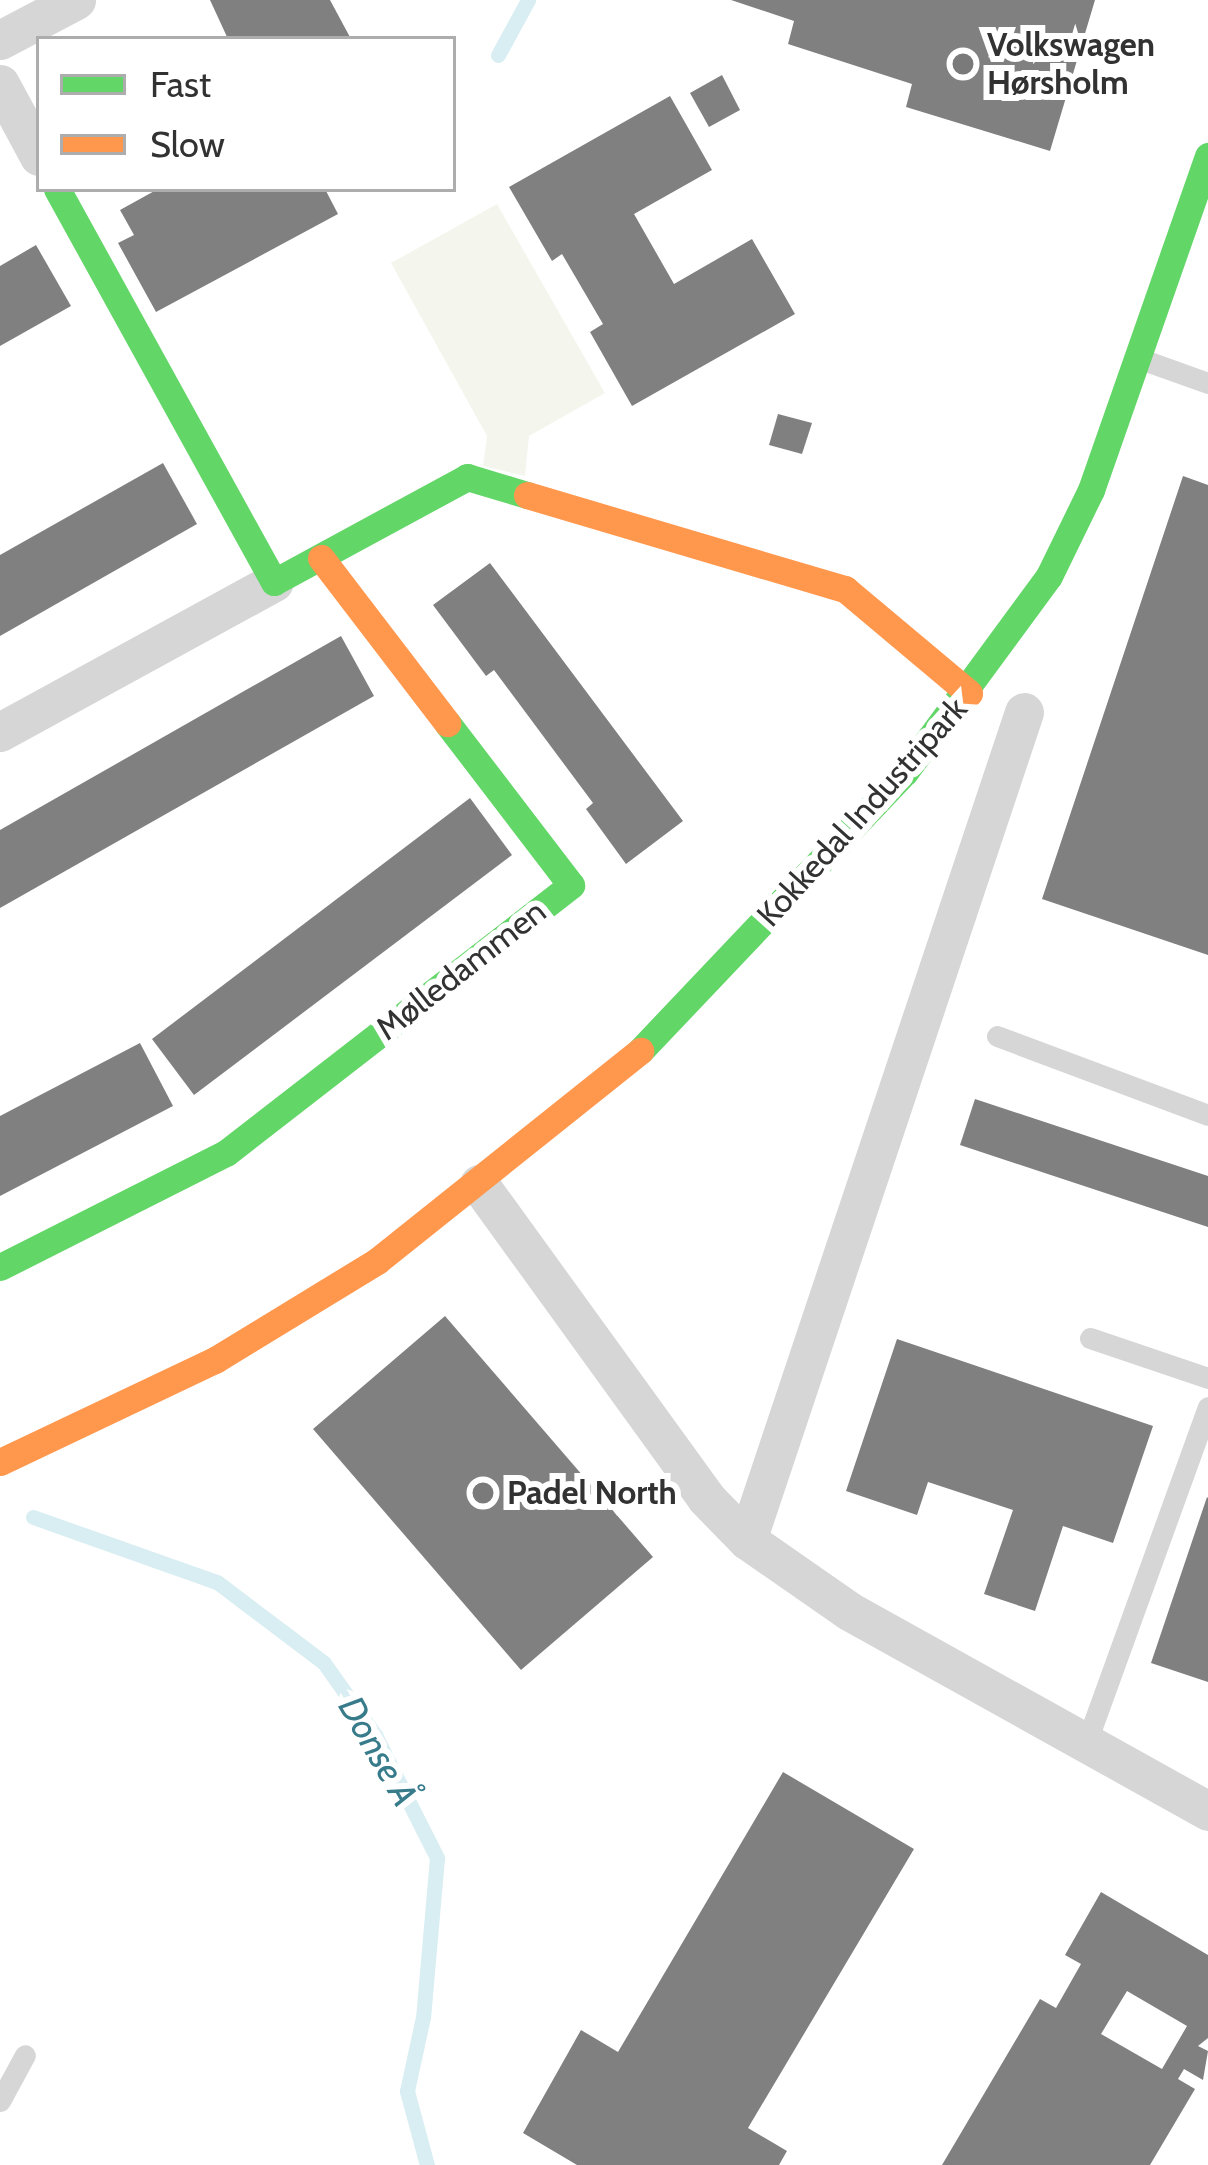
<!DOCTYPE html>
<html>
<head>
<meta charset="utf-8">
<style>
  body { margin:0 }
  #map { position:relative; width:1208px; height:2165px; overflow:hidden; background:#fff; font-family:Cabin,sans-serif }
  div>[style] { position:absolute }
  .green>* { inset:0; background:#f4f6ee }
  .stream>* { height:15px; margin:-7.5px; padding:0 7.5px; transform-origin:7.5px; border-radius:7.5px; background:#d9eef2 }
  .building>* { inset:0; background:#808080 }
  .lane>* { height:21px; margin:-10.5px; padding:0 10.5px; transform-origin:10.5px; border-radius:10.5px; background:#d6d6d6 }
  .street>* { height:39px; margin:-19.5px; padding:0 19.5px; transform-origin:19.5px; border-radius:19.5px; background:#d6d6d6 }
  .fast>* { height:27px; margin:-13.5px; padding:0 13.5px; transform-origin:13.5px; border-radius:13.5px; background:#63d668 }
  .slow>* { height:27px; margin:-13.5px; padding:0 13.5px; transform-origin:13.5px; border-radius:13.5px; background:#ff974d }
  .dots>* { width:33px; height:33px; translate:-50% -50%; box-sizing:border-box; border:6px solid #fff; border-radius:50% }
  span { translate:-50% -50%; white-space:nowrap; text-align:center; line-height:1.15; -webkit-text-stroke:12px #fff; paint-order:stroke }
  .poi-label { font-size:33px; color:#323232; font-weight:700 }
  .left { translate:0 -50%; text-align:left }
  .street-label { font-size:33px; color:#323232 }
  .water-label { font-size:36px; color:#387b8a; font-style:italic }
  .legend { position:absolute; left:36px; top:36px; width:420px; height:156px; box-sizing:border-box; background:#fff; border:3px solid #adadad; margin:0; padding:15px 21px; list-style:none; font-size:36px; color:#323232 }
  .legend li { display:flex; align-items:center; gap:24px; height:60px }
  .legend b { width:60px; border:3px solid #adadad }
</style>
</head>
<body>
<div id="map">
  <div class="green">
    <i style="clip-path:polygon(497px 204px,605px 393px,529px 436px,525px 476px,483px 466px,487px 436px,391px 263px)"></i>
  </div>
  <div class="stream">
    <i style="left:498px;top:55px;width:63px;rotate:-61.4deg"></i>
    <i style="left:33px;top:1517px;width:195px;rotate:19.5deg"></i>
    <i style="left:217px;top:1582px;width:134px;rotate:37.1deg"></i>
    <i style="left:324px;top:1663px;width:88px;rotate:54.7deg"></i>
    <i style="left:375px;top:1735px;width:138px;rotate:63.2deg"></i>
    <i style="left:437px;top:1858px;width:160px;rotate:95deg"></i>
    <i style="left:423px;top:2017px;width:76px;rotate:102.2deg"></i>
    <i style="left:407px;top:2091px;width:77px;rotate:74.9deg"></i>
  </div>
  <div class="building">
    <i style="clip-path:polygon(210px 0,330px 0,351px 39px,228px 39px)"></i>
    <i style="clip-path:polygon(731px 0,1095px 0,1050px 151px,906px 107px,912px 84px,788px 44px,794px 21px)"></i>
    <i style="clip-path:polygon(722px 75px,740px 110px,709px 127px,690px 93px)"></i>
    <i style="clip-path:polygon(670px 96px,712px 170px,634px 214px,674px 284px,752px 239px,795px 314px,632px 406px,590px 332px,603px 324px,562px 254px,552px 261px,509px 187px)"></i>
    <i style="clip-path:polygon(158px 189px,325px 189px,338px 214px,156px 312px,118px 243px,134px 235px,120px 210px)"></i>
    <i style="clip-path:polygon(36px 245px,71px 306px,0 346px,0 266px)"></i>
    <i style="clip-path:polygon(778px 414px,812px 423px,802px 454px,769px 445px)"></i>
    <i style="clip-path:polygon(163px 463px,197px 524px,0 636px,0 555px)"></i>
    <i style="clip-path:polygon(1183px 476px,1208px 485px,1208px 955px,1042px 899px)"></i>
    <i style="clip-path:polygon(490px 563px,683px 821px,626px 864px,586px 809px,593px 803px,494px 670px,486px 676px,433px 605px)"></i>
    <i style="clip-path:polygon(341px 636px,374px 696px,0 908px,0 830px)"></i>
    <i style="clip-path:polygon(470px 798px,512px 855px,194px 1095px,152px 1039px)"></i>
    <i style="clip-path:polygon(140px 1043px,173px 1106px,0 1196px,0 1116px)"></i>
    <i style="clip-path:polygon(975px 1099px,1208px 1176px,1208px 1227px,960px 1145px)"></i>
    <i style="clip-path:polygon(445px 1316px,653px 1557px,521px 1670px,313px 1429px)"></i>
    <i style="clip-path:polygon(897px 1339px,1153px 1426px,1113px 1543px,1063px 1526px,1035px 1611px,984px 1594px,1013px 1510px,928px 1482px,917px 1515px,846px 1491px)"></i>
    <i style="clip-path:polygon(1207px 1497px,1208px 1498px,1208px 1682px,1151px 1663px)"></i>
    <i style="clip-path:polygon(783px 1772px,914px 1849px,748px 2128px,787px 2151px,779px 2165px,577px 2165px,523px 2133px,581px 2030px,618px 2052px)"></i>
    <i style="clip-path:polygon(evenodd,1101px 1892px,1208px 1955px,1208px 2038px,1198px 2046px,1208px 2051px,1203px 2080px,1184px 2069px,1178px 2079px,1195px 2089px,1150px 2165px,942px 2165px,1040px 1999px,1056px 2008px,1081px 1964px,1065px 1955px,1101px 1892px,1127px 1991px,1187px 2026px,1162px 2069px,1101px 2034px,1127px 1991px)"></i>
  </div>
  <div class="lane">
    <i style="left:1138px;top:358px;width:74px;rotate:19.7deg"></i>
    <i style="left:997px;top:1036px;width:225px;rotate:20.5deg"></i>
    <i style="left:1090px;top:1338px;width:125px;rotate:18.7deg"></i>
    <i style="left:1087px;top:1741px;width:355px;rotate:-70.1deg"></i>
    <i style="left:0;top:2101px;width:52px;rotate:-61.5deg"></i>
  </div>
  <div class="street">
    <i style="left:0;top:40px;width:86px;rotate:-27.8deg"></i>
    <i style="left:0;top:84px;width:82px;rotate:61.6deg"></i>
    <i style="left:0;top:732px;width:312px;rotate:-28.7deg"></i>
    <i style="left:479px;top:1184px;width:387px;rotate:54.1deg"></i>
    <i style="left:706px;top:1498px;width:59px;rotate:45.7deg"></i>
    <i style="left:747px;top:1540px;width:124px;rotate:34.8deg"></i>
    <i style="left:849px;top:1611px;width:411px;rotate:29.1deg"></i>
    <i style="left:747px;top:1540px;width:873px;rotate:-71.5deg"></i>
  </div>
  <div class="fast">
    <i style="left:57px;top:189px;width:449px;rotate:61.1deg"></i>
    <i style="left:274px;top:582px;width:220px;rotate:-28.5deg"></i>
    <i style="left:467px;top:477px;width:63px;rotate:16.7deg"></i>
    <i style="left:640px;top:1051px;width:385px;rotate:-46.5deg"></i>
    <i style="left:905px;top:772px;width:243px;rotate:-53.7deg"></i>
    <i style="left:1049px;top:576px;width:96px;rotate:-64deg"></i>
    <i style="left:1091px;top:490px;width:354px;rotate:-70.7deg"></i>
    <i style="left:0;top:1267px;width:253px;rotate:-26.8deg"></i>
    <i style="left:226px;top:1153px;width:437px;rotate:-37.8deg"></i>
    <i style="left:571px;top:885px;width:204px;rotate:-127.4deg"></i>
  </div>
  <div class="slow">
    <i style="left:527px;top:495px;width:332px;rotate:16.5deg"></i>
    <i style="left:845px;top:589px;width:162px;rotate:40deg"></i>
    <i style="left:321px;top:558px;width:208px;rotate:52.6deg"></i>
    <i style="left:0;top:1462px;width:238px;rotate:-25.4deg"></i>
    <i style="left:215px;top:1360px;width:190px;rotate:-31.4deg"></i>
    <i style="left:377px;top:1261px;width:337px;rotate:-38.6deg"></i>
  </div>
  <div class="dots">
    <i style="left:963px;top:64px;background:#7a7a7a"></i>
    <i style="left:483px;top:1493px;background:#7a7a7a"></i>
  </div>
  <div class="poi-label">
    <span class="left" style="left:987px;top:64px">Volkswagen<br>Hørsholm</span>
    <span class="left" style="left:507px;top:1493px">Padel North</span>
  </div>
  <div class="street-label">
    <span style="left:862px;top:812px;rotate:-48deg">Kokkedal Industripark</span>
    <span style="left:461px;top:970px;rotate:-38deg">Mølledammen</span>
  </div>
  <div class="water-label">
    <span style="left:378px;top:1751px;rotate:60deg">Donse Å</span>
  </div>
  <ul class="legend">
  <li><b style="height:15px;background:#63d668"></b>Fast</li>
  <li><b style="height:15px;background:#ff974d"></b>Slow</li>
  </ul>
</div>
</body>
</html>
